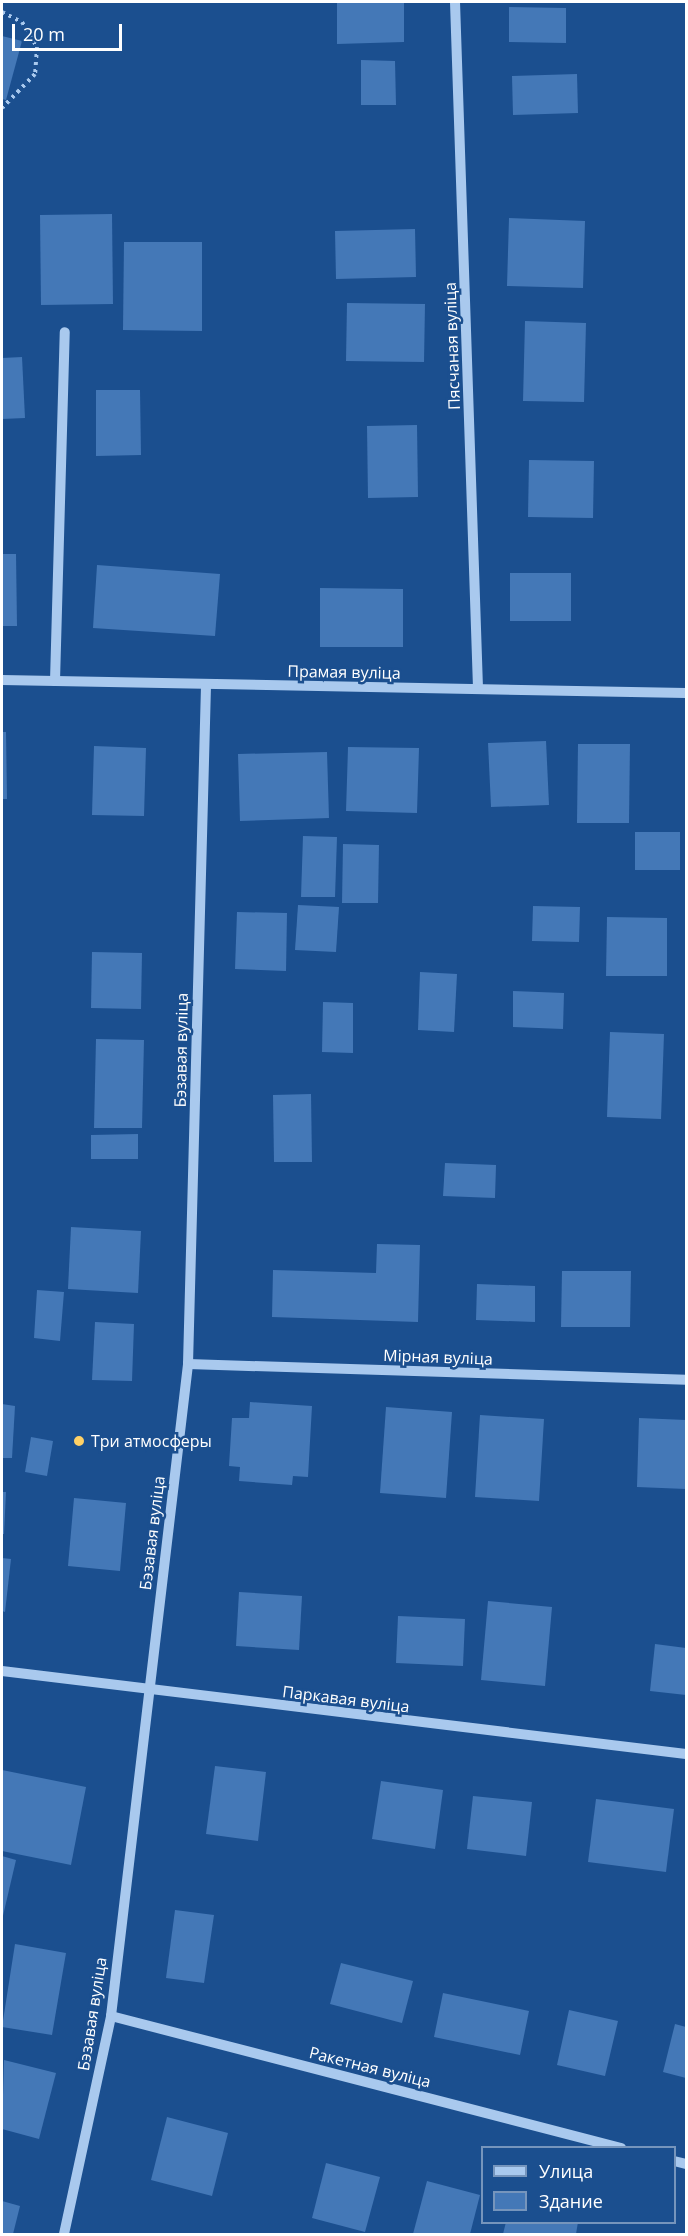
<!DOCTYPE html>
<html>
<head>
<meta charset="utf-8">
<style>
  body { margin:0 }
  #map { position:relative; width:688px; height:2236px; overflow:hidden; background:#1b4f8f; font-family:"Open Sans",sans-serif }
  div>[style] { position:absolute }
  .building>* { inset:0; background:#4478b7 }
  .path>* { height:4px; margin-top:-2px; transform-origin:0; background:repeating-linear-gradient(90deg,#a9c9ee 0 3px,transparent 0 7.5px) }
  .minor>* { height:10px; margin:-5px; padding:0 5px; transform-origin:5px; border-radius:5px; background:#a9c9ee }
  .dots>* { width:16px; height:16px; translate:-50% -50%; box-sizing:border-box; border:3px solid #1b4f8f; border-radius:50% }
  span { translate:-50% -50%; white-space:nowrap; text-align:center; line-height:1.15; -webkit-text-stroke:5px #1b4f8f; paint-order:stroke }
  .street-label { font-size:16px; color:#fff }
  .poi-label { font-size:16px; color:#fff }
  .left { translate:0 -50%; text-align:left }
  .frame { position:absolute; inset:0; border:3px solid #fff; pointer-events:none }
  .legend { position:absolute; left:481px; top:2146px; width:195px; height:78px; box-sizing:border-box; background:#1b4f8f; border:2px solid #7695bc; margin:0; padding:8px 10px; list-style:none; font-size:18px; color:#fff }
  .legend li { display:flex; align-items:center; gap:12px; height:30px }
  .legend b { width:30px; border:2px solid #7695bc }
  .scale { position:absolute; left:12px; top:24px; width:110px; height:27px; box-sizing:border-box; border:3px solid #fff; border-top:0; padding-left:8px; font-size:18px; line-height:21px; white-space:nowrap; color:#fff; -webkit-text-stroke:4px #1b4f8f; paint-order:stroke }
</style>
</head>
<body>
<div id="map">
  <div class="building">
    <i style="clip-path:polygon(337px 2px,404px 2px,404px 42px,337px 44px)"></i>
    <i style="clip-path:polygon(509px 7px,566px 8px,566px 43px,509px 42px)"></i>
    <i style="clip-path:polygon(2px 36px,22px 41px,6px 100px,2px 99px)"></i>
    <i style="clip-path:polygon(361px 60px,395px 61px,396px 105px,361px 105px)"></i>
    <i style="clip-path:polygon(577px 74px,578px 113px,513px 115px,512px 76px)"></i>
    <i style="clip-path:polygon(112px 214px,113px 304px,41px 305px,40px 215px)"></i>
    <i style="clip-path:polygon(509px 218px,585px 221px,583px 288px,507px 286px)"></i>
    <i style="clip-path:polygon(415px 229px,416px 277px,336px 279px,335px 231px)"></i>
    <i style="clip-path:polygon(124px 242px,202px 242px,202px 331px,123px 330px)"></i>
    <i style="clip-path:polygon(347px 303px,425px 304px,424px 362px,346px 361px)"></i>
    <i style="clip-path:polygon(525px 321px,586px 323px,584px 402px,523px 401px)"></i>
    <i style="clip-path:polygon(22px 357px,25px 418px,2px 419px,2px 358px)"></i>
    <i style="clip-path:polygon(96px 390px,140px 390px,141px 455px,96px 456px)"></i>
    <i style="clip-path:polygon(417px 425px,418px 497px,368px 498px,367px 426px)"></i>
    <i style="clip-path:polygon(529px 460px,594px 461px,593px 518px,528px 517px)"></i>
    <i style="clip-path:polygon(2px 554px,16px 554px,17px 626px,2px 626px)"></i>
    <i style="clip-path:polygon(97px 565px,220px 574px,215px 636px,93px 628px)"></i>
    <i style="clip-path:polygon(510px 573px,571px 573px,571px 621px,510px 621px)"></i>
    <i style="clip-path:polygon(320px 588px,403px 589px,403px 647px,320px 647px)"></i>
    <i style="clip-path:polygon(2px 732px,6px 732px,7px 799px,2px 799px)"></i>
    <i style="clip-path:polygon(546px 741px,549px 805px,491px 807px,488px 743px)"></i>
    <i style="clip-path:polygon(578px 744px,630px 744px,629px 823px,577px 823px)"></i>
    <i style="clip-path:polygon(94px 746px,146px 748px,144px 816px,92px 815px)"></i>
    <i style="clip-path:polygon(348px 747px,419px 748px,417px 813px,346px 811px)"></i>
    <i style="clip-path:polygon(327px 752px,329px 818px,240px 821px,238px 754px)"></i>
    <i style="clip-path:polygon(635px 832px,680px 832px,680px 870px,635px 870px)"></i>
    <i style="clip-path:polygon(303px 836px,337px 837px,335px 897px,301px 897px)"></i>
    <i style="clip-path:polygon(343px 844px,379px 845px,378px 903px,342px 903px)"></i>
    <i style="clip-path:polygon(298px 905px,339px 907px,336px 952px,295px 950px)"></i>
    <i style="clip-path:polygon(533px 906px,580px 907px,579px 942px,532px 941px)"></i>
    <i style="clip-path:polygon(237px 912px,287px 913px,286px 971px,235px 969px)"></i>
    <i style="clip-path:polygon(607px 917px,667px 918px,667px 976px,606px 976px)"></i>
    <i style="clip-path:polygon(92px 952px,142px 953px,141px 1009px,91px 1008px)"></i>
    <i style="clip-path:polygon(420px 972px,457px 974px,454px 1032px,418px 1030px)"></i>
    <i style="clip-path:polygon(513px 991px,564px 993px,563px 1029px,513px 1027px)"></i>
    <i style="clip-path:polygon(323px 1002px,353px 1003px,353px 1053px,322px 1052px)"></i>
    <i style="clip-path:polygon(610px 1032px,664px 1034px,661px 1119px,607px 1117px)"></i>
    <i style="clip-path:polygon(96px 1039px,144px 1040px,142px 1128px,94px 1128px)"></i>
    <i style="clip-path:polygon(311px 1094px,312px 1162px,274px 1162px,273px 1095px)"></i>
    <i style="clip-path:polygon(138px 1134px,138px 1159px,91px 1159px,91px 1135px)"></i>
    <i style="clip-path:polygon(445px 1163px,496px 1165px,495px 1198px,443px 1196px)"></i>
    <i style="clip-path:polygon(71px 1227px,141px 1231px,138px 1293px,68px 1289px)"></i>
    <i style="clip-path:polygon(377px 1244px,420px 1245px,418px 1322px,272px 1317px,273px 1270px,376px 1273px)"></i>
    <i style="clip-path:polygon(562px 1271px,631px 1271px,630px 1327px,561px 1327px)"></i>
    <i style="clip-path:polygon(477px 1284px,535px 1286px,535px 1322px,476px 1320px)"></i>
    <i style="clip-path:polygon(37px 1290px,64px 1292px,60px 1341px,34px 1338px)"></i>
    <i style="clip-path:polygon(95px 1322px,134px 1324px,132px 1381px,92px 1380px)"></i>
    <i style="clip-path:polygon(250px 1402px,312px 1406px,308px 1477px,293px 1476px,292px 1485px,239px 1481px,240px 1467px,229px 1466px,232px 1418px,249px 1418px)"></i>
    <i style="clip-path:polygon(2px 1404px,15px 1406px,12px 1458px,2px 1458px)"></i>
    <i style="clip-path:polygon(386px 1407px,452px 1412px,446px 1498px,380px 1493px)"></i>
    <i style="clip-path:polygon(480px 1415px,544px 1419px,539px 1501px,475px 1497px)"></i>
    <i style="clip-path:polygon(639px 1418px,686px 1420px,686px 1489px,637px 1487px)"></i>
    <i style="clip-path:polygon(31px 1437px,53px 1441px,47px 1476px,25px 1472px)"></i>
    <i style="clip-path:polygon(2px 1492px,6px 1492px,4px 1534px,2px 1534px)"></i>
    <i style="clip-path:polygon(74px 1498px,126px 1503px,120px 1571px,68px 1566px)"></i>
    <i style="clip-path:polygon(2px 1558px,11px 1559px,5px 1612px,2px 1611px)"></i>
    <i style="clip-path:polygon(239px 1592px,302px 1596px,299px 1650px,236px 1646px)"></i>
    <i style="clip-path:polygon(488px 1601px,552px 1607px,545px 1686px,481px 1680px)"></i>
    <i style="clip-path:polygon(398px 1616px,465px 1619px,463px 1666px,396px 1663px)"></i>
    <i style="clip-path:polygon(655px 1644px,686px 1648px,686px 1695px,650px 1691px)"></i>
    <i style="clip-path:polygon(215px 1766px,266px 1772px,258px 1841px,206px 1834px)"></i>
    <i style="clip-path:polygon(2px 1770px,86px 1787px,71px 1865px,2px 1851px)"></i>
    <i style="clip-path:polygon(381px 1781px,443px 1790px,435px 1849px,372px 1839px)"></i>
    <i style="clip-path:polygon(473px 1796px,532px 1802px,526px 1856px,467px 1849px)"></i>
    <i style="clip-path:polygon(596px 1799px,674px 1809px,666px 1872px,588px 1862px)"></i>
    <i style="clip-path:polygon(2px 1856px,16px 1860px,2px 1920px)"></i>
    <i style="clip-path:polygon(175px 1910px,214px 1915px,204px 1983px,166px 1978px)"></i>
    <i style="clip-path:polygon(15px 1944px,66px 1953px,52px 2035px,2px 2027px)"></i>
    <i style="clip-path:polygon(341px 1963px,413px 1981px,402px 2023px,330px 2004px)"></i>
    <i style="clip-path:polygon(443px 1993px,529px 2011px,520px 2055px,434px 2037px)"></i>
    <i style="clip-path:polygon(569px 2010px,618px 2021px,605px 2076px,557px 2065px)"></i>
    <i style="clip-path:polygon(675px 2024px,686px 2027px,686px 2078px,663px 2072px)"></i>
    <i style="clip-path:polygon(4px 2060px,56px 2073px,39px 2139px,2px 2129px)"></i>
    <i style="clip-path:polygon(167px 2117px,228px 2133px,212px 2196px,151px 2180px)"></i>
    <i style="clip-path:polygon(326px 2163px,380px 2177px,365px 2232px,312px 2218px)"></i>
    <i style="clip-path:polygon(427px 2181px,480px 2195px,470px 2234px,413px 2234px)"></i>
    <i style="clip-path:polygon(2px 2201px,20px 2206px,13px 2234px,2px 2234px)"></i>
    <i style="clip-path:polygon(506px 2222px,578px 2222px,576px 2234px,503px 2234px)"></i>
  </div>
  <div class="path">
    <i style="left:2px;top:12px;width:22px;rotate:27deg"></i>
    <i style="left:22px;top:22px;width:29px;rotate:59deg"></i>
    <i style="left:37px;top:47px;width:27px;rotate:94deg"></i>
    <i style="left:35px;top:74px;width:47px;rotate:134.1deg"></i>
  </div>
  <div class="minor">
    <i style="left:455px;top:2px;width:687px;rotate:88.08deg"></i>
    <i style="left:2px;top:680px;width:684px;rotate:1.09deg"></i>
    <i style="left:55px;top:681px;width:349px;rotate:-88.4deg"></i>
    <i style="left:188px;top:1364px;width:498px;rotate:1.8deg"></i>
    <i style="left:2px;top:1671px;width:689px;rotate:6.92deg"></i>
    <i style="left:111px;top:2016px;width:527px;rotate:14.51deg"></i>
    <i style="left:674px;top:2161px;width:12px;rotate:14deg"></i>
    <i style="left:64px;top:2234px;width:223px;rotate:-77.8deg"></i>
    <i style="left:111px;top:2016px;width:657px;rotate:-83.26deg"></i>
    <i style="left:188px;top:1364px;width:680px;rotate:-88.48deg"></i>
  </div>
  <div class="dots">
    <i style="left:79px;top:1441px;background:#ffd166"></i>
  </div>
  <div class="street-label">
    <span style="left:452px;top:346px;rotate:-92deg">Пясчаная вуліца</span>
    <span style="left:344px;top:672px;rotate:1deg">Прамая вуліца</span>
    <span style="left:181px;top:1050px;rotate:-89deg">Бэзавая вуліца</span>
    <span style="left:438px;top:1357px;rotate:2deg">Мірная вуліца</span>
    <span style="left:152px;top:1533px;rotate:-83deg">Бэзавая вуліца</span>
    <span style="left:346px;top:1699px;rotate:7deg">Паркавая вуліца</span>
    <span style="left:92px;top:2014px;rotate:-81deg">Бэзавая вуліца</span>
    <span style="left:370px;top:2067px;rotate:14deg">Ракетная вуліца</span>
  </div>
  <div class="poi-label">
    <span class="left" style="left:91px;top:1441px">Три атмосферы</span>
  </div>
  <div class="frame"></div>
  <ul class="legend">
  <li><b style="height:8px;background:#a9c9ee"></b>Улица</li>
  <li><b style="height:16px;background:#4478b7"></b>Здание</li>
  </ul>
  <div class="scale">20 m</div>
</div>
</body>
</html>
